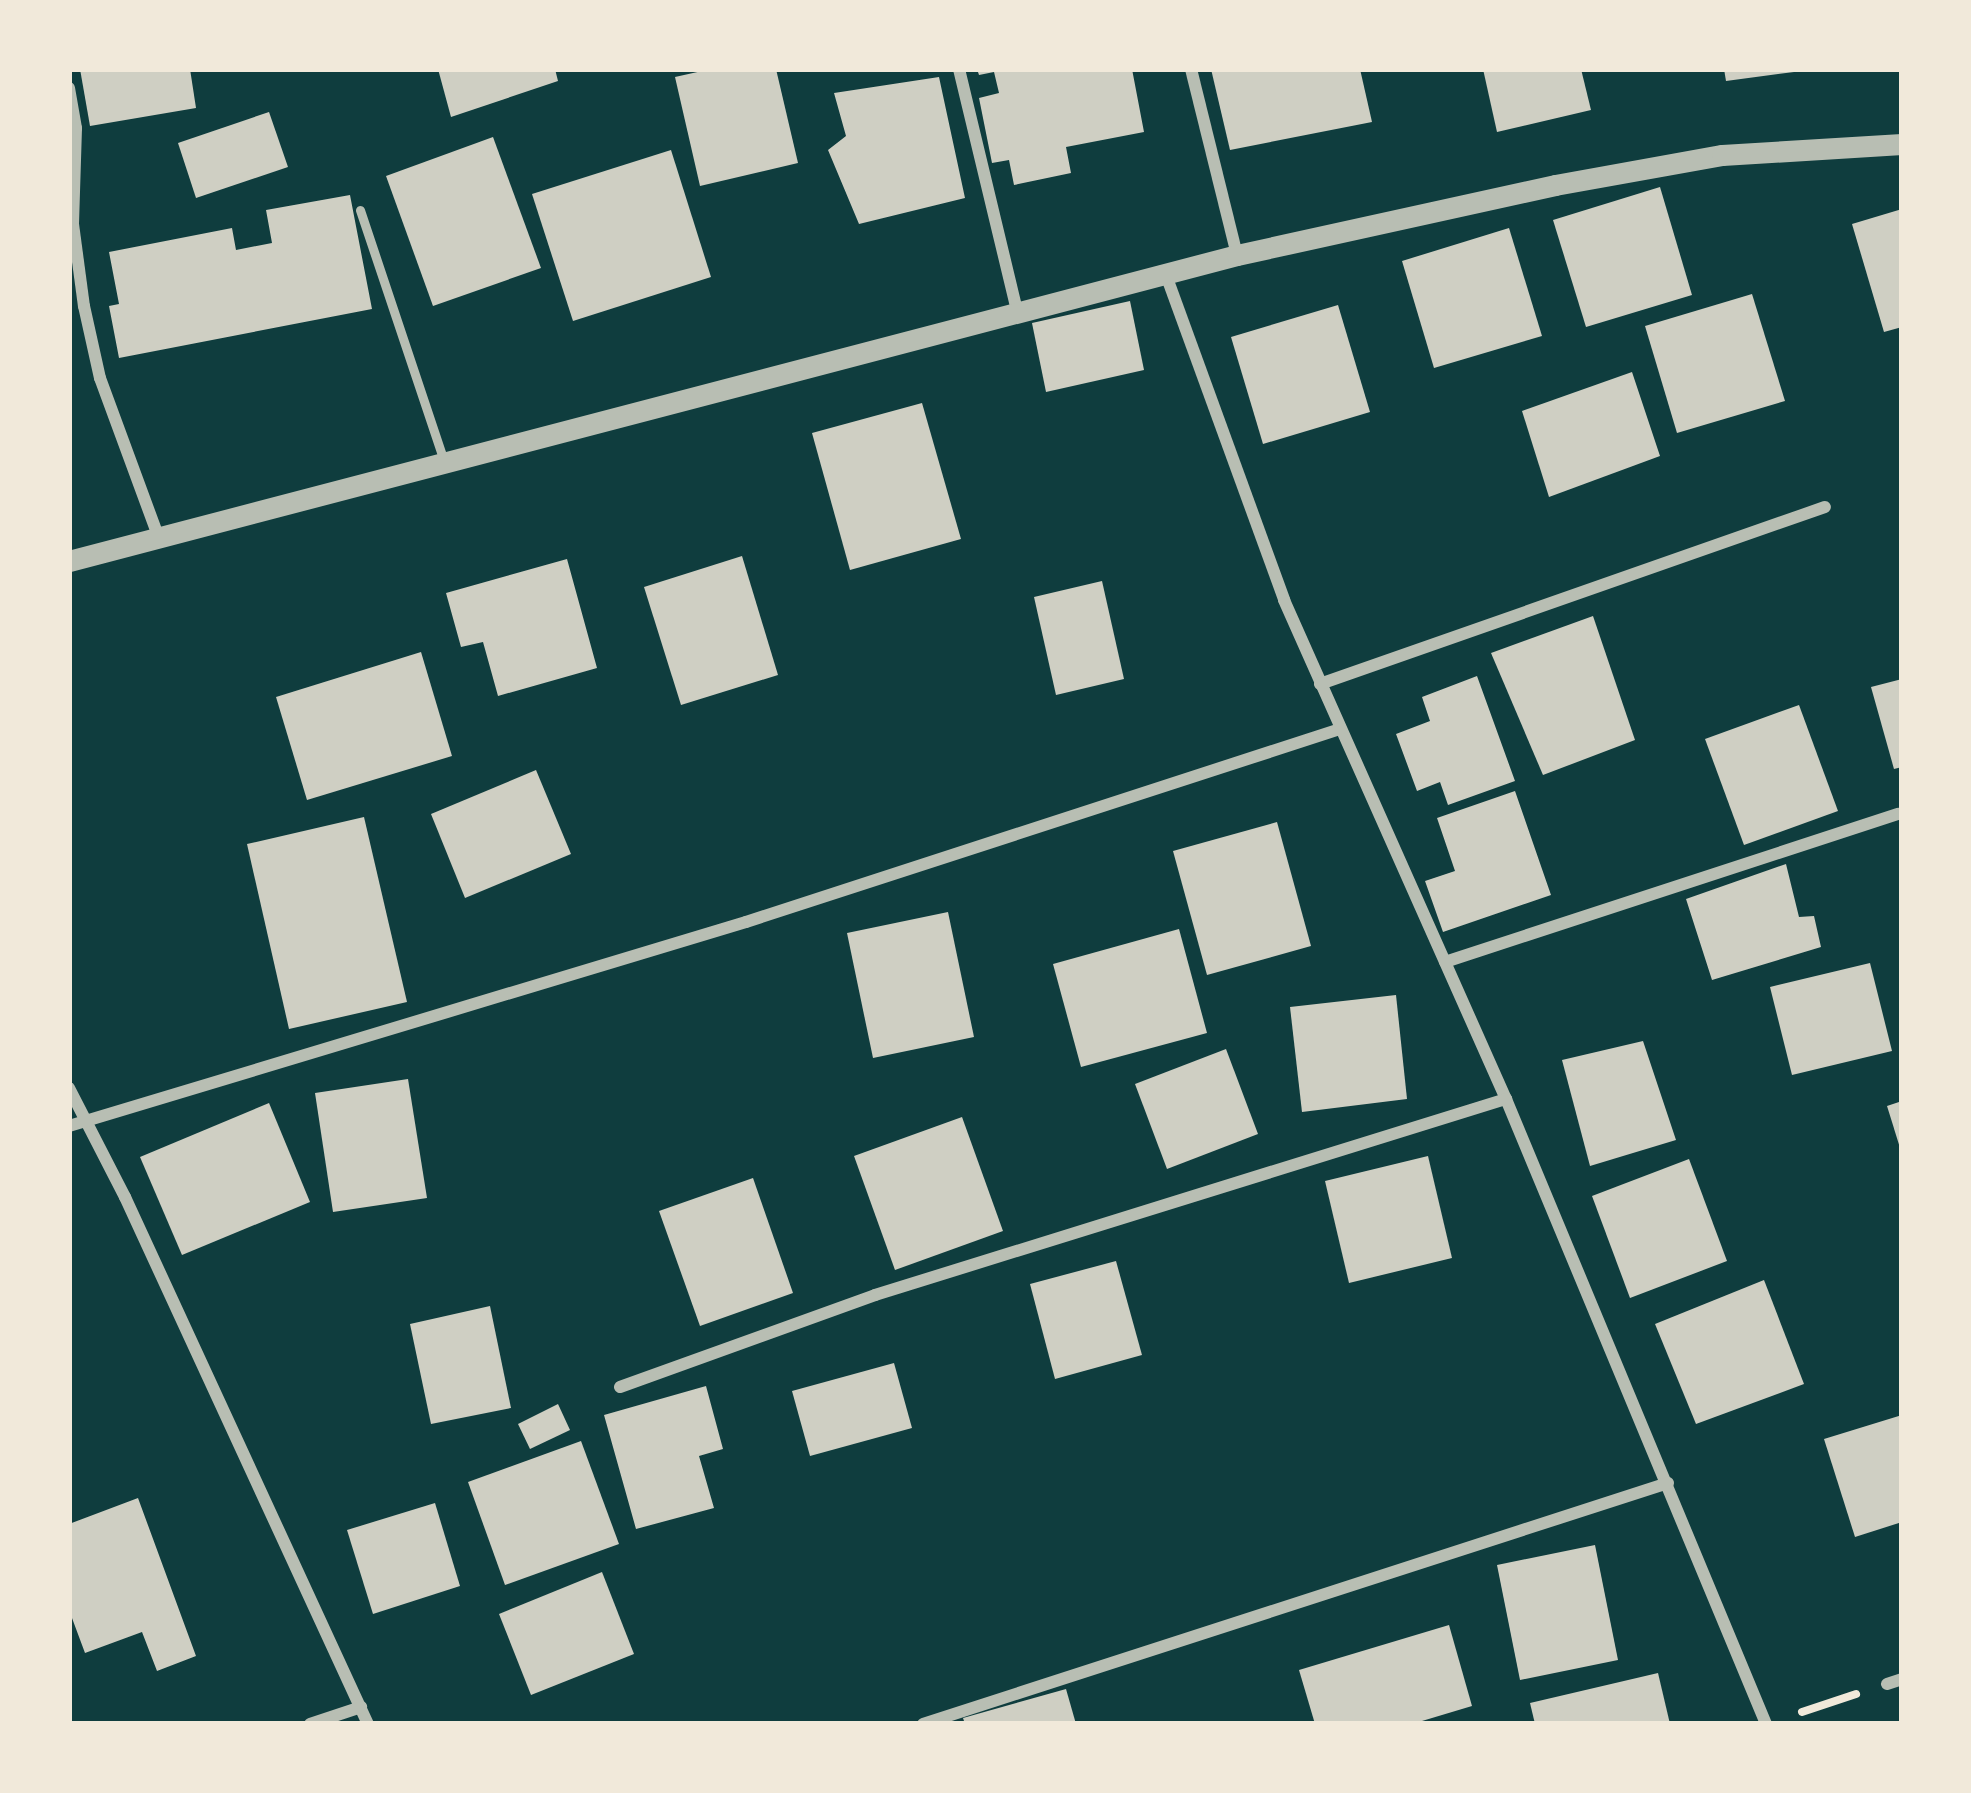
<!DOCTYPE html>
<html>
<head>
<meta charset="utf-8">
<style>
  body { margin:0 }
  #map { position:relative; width:1971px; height:1793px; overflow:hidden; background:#0f3d3e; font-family:Mulish,sans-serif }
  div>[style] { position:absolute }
  .building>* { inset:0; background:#cfcfc3 }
  .path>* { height:8px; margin:-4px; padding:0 4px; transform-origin:4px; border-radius:4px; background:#f1e9da }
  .service>* { height:9px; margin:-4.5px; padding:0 4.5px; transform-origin:4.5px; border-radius:4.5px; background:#b8beb3 }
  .minor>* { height:12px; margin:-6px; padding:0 6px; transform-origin:6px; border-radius:6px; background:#b8beb3 }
  .tertiary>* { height:21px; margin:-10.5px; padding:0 10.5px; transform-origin:10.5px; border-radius:10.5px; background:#b8beb3 }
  span { translate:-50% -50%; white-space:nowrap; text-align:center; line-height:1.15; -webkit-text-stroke:9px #f1e9da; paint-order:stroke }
  .frame { position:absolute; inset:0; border:72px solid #f1e9da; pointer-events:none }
</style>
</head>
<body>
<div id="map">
  <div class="building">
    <i style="clip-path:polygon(80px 69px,190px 69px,196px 108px,90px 126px)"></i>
    <i style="clip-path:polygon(438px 69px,555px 69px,558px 81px,451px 117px)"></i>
    <i style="clip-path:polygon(711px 69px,776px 69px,798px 163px,700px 186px,675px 77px)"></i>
    <i style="clip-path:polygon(977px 69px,1132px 69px,1144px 132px,1066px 147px,1071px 173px,1014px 185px,1009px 160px,992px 163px,979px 98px,999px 93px,994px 72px,979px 75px)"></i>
    <i style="clip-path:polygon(1211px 69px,1360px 69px,1372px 122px,1230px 150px)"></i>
    <i style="clip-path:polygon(1483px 69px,1581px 69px,1591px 110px,1497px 132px)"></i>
    <i style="clip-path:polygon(1724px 69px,1793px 69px,1794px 72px,1726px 81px)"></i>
    <i style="clip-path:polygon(939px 77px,965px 198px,859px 224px,828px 150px,846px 136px,834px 93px)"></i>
    <i style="clip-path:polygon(269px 112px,288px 167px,196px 198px,178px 143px)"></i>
    <i style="clip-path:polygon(493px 137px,541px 268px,433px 306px,386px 176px)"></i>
    <i style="clip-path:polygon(671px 150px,711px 277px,573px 321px,532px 194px)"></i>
    <i style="clip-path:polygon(1660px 187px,1692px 295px,1586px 327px,1553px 220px)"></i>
    <i style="clip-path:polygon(350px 195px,372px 309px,119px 358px,109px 306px,119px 304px,109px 252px,232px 228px,236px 250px,272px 243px,266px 210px)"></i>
    <i style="clip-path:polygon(1902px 209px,1902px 327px,1884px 332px,1852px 224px)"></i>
    <i style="clip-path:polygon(1509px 228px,1542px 336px,1434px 368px,1402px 261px)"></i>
    <i style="clip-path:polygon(1752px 294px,1785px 401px,1677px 433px,1645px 326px)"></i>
    <i style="clip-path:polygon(1130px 301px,1144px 370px,1046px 392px,1032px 323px)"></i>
    <i style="clip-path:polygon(1338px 305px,1370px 412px,1263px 444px,1231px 337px)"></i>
    <i style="clip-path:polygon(1632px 372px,1660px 456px,1549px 497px,1522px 411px)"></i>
    <i style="clip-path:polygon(922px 403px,961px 539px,850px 570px,812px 433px)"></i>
    <i style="clip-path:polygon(742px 556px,778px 675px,681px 705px,644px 587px)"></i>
    <i style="clip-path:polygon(567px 559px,597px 668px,498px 696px,483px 642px,461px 647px,446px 593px)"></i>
    <i style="clip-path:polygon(1102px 581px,1124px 679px,1056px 695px,1034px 597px)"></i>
    <i style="clip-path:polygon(1593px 616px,1635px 740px,1543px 775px,1491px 653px)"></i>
    <i style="clip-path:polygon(421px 652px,452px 756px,307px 800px,276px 697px)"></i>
    <i style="clip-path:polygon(1477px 676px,1515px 781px,1448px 805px,1440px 782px,1417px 791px,1396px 734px,1430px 721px,1422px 697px)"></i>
    <i style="clip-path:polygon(1902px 679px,1902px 767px,1894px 769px,1871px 687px)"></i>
    <i style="clip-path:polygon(1799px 705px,1838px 811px,1744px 845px,1705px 739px)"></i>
    <i style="clip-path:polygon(536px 770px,571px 854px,465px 898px,431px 814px)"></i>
    <i style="clip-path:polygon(1515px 791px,1551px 895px,1443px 932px,1425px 881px,1455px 871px,1437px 818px)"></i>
    <i style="clip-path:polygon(364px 817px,407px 1002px,289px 1029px,247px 844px)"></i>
    <i style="clip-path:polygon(1277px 822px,1311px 946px,1207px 975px,1173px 851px)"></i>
    <i style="clip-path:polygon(1786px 864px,1799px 917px,1814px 916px,1821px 947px,1712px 980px,1686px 899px)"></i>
    <i style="clip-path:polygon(948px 912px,974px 1037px,873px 1058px,847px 933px)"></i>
    <i style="clip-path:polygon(1179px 929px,1207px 1033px,1081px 1067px,1053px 964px)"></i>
    <i style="clip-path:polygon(1870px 963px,1892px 1051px,1792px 1075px,1770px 987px)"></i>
    <i style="clip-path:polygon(1396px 995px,1407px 1099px,1302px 1112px,1290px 1007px)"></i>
    <i style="clip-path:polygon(1643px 1041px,1676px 1140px,1590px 1166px,1562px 1060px)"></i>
    <i style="clip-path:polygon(1226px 1049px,1258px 1134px,1167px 1169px,1135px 1084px)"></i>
    <i style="clip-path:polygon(408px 1079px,427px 1198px,333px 1212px,315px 1093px)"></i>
    <i style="clip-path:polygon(1902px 1101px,1902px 1151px,1901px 1151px,1887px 1106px)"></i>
    <i style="clip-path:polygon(269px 1103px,310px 1202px,182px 1255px,140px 1157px)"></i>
    <i style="clip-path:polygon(962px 1117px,1003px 1231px,895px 1270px,854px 1156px)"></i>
    <i style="clip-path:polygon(1428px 1156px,1452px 1258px,1349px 1283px,1325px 1181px)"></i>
    <i style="clip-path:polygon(1689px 1159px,1727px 1261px,1630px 1298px,1592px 1196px)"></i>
    <i style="clip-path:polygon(753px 1178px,793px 1293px,700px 1326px,659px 1211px)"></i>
    <i style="clip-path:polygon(1116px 1261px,1142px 1355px,1055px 1379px,1030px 1284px)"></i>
    <i style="clip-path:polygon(1764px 1280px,1804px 1384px,1696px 1424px,1655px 1324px)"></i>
    <i style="clip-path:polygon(490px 1306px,511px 1408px,431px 1424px,410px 1324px)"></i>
    <i style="clip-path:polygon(894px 1363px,912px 1428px,810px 1456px,792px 1391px)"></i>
    <i style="clip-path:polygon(706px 1386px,723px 1449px,699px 1456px,714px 1508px,636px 1529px,604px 1415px)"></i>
    <i style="clip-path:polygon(558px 1404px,570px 1430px,530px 1449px,518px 1424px)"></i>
    <i style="clip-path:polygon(1902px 1415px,1902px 1522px,1855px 1537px,1824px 1439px)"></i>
    <i style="clip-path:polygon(581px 1441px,619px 1544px,505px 1585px,468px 1482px)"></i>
    <i style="clip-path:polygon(138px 1498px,196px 1656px,157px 1671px,142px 1632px,85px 1653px,69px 1610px,69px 1524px)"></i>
    <i style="clip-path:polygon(435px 1503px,460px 1586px,373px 1614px,347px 1530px)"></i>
    <i style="clip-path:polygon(1595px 1545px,1618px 1660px,1520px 1680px,1497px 1565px)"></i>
    <i style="clip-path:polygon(602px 1572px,634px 1654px,531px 1695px,499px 1614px)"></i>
    <i style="clip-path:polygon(1449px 1625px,1472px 1706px,1412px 1724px,1315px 1724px,1299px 1670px)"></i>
    <i style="clip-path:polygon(1658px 1673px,1670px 1724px,1535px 1724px,1530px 1703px)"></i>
    <i style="clip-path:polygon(1066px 1689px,1076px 1724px,965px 1724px,963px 1718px)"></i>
  </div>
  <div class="path">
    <i style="left:1802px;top:1712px;width:57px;rotate:-18.4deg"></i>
  </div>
  <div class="service">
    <i style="left:360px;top:210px;width:265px;rotate:71.5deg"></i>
  </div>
  <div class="minor">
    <i style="left:959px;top:69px;width:252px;rotate:76.5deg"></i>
    <i style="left:1191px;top:69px;width:192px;rotate:76.1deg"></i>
    <i style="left:69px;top:88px;width:41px;rotate:80.1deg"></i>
    <i style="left:76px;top:128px;width:96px;rotate:91.8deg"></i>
    <i style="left:73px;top:224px;width:83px;rotate:82.4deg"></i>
    <i style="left:84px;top:306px;width:74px;rotate:77.5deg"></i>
    <i style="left:100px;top:378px;width:168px;rotate:69.8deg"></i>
    <i style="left:1166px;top:275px;width:346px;rotate:70deg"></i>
    <i style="left:1284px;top:600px;width:546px;rotate:66.02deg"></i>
    <i style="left:1506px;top:1099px;width:677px;rotate:67.41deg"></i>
    <i style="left:1320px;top:684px;width:535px;rotate:-19.32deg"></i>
    <i style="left:1445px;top:962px;width:477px;rotate:-18.1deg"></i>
    <i style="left:69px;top:1088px;width:123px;rotate:62.8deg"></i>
    <i style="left:125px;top:1197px;width:580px;rotate:65.25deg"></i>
    <i style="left:69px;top:1126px;width:707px;rotate:-16.77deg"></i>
    <i style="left:746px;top:922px;width:625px;rotate:-18deg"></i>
    <i style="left:620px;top:1387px;width:271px;rotate:-19.8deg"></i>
    <i style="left:875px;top:1295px;width:661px;rotate:-17.26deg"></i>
    <i style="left:1887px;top:1684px;width:16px;rotate:-18deg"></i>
    <i style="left:310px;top:1724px;width:54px;rotate:-18.4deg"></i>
    <i style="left:923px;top:1724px;width:783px;rotate:-17.93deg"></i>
  </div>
  <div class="tertiary">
    <i style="left:69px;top:561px;width:1207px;rotate:-14.68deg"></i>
    <i style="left:1237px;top:255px;width:326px;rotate:-12.4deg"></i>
    <i style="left:1555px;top:185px;width:170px;rotate:-10.2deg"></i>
    <i style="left:1722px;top:155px;width:180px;rotate:-3.5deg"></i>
  </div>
  <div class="frame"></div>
</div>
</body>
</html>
